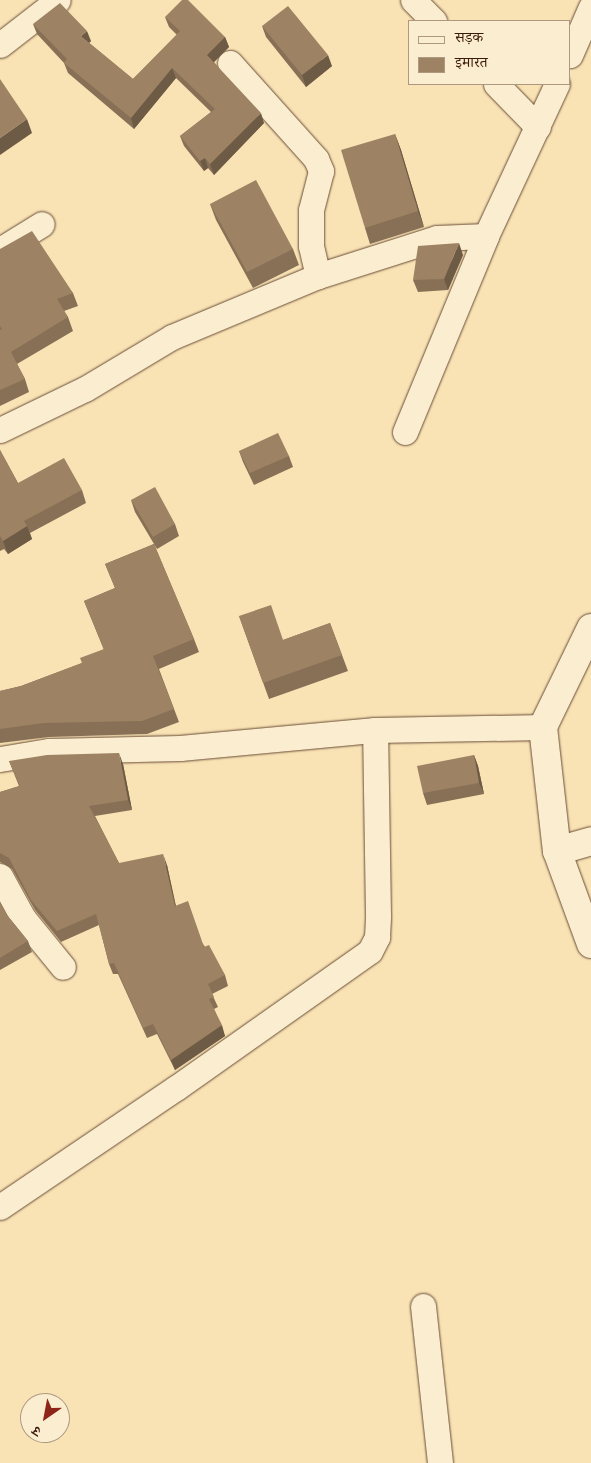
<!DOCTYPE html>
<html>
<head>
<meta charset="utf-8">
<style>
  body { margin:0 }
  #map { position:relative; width:591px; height:1463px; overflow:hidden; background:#f9e3b5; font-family:"Sorts Mill Goudy","Noto Serif Devanagari",serif }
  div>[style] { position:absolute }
  .roads { filter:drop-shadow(0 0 1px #6a4c36) drop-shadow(0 0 1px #6a4c36) }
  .minor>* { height:25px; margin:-12.5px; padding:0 12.5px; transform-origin:12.5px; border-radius:12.5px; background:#fbedcf }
  .tertiary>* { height:28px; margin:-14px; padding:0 14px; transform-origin:14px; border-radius:14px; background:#fbedcf }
  .wall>* { inset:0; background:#877055 }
  .shaded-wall>* { inset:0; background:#6e5b45 }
  .building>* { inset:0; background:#9d8263 }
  span { translate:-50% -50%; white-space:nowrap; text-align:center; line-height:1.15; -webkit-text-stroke:4px #fbedcf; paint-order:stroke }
  .legend { position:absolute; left:408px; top:20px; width:162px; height:65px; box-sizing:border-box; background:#fbedcf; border:1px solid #ae9881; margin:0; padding:6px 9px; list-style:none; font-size:15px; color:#3a190b }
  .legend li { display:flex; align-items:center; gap:10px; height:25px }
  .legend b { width:25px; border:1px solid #ae9881 }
  .north { position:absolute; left:20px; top:1393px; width:50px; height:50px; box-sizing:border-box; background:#fbedcf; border:1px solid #ae9881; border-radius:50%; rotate:213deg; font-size:14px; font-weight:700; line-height:20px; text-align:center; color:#3a190b }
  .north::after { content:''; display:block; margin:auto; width:18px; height:22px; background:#8f2418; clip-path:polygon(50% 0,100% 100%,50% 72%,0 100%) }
</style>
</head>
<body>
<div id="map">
  <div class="roads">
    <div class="minor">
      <i style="left:413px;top:0;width:30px;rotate:45deg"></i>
      <i style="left:0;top:45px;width:73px;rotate:-37.8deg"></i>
      <i style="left:570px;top:55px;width:52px;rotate:-66.4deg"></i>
      <i style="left:230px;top:63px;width:129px;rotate:48.1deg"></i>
      <i style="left:316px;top:159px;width:13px;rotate:67deg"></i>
      <i style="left:321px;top:171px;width:40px;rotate:104.4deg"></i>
      <i style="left:311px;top:210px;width:36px;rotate:90deg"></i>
      <i style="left:311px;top:246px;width:31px;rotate:77deg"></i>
      <i style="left:496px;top:84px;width:60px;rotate:45.7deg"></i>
      <i style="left:0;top:250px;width:49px;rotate:-31.8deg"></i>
      <i style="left:0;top:430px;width:94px;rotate:-25.8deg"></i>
      <i style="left:85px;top:389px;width:101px;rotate:-30.9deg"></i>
      <i style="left:172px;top:337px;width:158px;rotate:-22.7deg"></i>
      <i style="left:318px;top:276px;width:125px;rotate:-17.7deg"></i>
      <i style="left:437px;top:238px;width:49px;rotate:-2.3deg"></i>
      <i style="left:405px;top:432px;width:212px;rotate:-67.5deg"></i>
      <i style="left:486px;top:236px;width:168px;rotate:-65deg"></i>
      <i style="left:0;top:759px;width:50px;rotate:-9.3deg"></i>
      <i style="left:49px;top:751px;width:131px;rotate:-1.3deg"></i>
      <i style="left:180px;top:748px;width:196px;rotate:-5.3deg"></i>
      <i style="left:375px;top:730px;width:168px;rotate:-1deg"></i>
      <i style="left:0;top:876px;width:48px;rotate:61.3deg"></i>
      <i style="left:23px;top:918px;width:63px;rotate:50.8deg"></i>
      <i style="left:0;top:1207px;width:212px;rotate:-34.1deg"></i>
      <i style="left:176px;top:1088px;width:237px;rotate:-35.2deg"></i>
      <i style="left:370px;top:951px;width:16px;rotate:-63deg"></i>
      <i style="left:377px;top:937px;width:21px;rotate:-87deg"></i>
      <i style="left:378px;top:916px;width:186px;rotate:-90.9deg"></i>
      <i style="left:423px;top:1306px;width:158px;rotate:83.8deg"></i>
    </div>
    <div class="tertiary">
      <i style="left:591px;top:628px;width:110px;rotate:115.9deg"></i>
      <i style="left:543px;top:727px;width:125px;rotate:83.6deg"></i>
      <i style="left:557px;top:851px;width:99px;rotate:69.9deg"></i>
      <i style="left:557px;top:851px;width:35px;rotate:-16deg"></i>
    </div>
  </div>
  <div class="wall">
    <i style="clip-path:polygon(165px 17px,225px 37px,229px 47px,214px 62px,264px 123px,214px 175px,208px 168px,204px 171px,184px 146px,180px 136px,211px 112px,176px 78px,134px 129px,68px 73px,64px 63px,37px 34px,33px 24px,91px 41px,89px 43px,133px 79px,177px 35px,169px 27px)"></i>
    <i style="clip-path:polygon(262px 26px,332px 66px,306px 87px,266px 37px)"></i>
    <i style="clip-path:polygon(395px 134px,401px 150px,424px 227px,370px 244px,365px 228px)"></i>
    <i style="clip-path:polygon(210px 204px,293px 249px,299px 265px,253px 288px,216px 220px)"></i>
    <i style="clip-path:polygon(0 249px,73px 293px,78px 306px,64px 311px,68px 317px,73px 331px,17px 364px,25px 379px,29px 392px,0 406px)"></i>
    <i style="clip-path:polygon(463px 255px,448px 290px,418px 292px,413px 280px)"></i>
    <i style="clip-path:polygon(0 450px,18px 483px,82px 490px,86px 503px,30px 533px,32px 539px,8px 554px,4px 549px,0 551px)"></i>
    <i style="clip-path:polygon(239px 451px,289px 456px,293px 467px,254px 485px,243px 462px)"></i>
    <i style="clip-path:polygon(131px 500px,175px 524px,179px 536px,157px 549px,154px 544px,194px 639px,199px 652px,159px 669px,179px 722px,147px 734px,49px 737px,0 743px,0 691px,21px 686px,82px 663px,104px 650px,84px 601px,115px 588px,105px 564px,154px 544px,135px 512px)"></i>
    <i style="clip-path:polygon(239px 616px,283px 640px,330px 623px,348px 671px,269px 699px)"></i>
    <i style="clip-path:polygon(474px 755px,478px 766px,484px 794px,427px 805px,423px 793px)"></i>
    <i style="clip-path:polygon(9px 761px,123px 764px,132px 810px,95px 816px,119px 863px,167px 865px,176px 906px,225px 975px,228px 986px,212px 994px,218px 1007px,214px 1009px,225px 1036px,175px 1070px,157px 1034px,147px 1038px,118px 974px,113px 974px,109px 964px,99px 925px,61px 942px,35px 910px,12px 869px,0 862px,0 792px,19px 786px)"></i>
    <i style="clip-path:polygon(0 902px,7px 915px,28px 941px,32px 952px,0 970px)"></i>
  </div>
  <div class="shaded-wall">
    <i style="clip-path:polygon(87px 31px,91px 41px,85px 47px,81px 36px)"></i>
    <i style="clip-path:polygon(225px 37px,229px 47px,210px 66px,207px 55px)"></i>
    <i style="clip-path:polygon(328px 55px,332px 66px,306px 87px,302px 75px)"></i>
    <i style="clip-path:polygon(172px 68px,176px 78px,134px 129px,131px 118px)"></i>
    <i style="clip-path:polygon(261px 113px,264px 123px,214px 175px,210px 164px)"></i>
    <i style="clip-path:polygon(27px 119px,32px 133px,0 155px,0 138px)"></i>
    <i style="clip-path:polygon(395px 134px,401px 150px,424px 227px,418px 211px)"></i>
    <i style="clip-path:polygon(205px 158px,208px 168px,204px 171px,200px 161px)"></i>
    <i style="clip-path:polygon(459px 243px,463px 255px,448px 290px,444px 279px)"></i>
    <i style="clip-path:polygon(27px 526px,32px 539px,8px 554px,3px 541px)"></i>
    <i style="clip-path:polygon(119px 753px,123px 764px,132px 810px,128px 800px)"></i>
    <i style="clip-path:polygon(474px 755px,478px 766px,484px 794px,479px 783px)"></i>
    <i style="clip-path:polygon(163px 854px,167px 865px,178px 917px,175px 906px)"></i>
    <i style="clip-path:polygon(222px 1025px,225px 1036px,175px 1070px,171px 1060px)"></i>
  </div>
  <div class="building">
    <i style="clip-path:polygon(182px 0,188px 0,225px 37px,207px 55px,261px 113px,210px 164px,205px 158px,200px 161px,180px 136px,215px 109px,172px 68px,131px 118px,64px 63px,67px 59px,33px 24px,60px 3px,87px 31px,81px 36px,133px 79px,180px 31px,165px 17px)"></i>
    <i style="clip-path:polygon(288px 6px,328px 55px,302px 75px,262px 26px)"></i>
    <i style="clip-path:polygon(0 79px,27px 119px,0 138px)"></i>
    <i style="clip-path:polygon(395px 134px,418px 211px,365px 228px,341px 150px)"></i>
    <i style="clip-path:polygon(256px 180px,293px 249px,247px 272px,210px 204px)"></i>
    <i style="clip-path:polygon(32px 231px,73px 293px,57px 299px,68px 317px,11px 352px,25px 379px,0 390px,0 330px,2px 329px,0 326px,0 249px)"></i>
    <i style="clip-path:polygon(459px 243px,444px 279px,413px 280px,418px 246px)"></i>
    <i style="clip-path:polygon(278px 433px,289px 456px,250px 473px,239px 451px)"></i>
    <i style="clip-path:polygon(0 450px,18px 483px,64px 458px,82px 490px,24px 521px,27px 526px,3px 541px,0 536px)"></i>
    <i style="clip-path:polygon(155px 487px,175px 524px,153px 537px,131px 500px)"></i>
    <i style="clip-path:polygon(154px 544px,194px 639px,153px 656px,174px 709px,142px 721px,44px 723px,0 729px,0 691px,21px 686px,82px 663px,80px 658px,104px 649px,84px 601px,115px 588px,105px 564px)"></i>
    <i style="clip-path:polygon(271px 605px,283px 640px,330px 623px,342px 655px,263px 683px,239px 616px)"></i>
    <i style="clip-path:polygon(119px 753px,128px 800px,89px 806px,119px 863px,163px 854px,175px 906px,188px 901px,204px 947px,209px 945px,225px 975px,208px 984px,214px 997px,209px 999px,222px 1025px,171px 1060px,153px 1024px,143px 1028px,114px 963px,109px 964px,96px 914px,57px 931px,31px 900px,9px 858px,0 853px,0 792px,20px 786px,9px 761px,47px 755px)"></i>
    <i style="clip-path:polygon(474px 755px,479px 783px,423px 793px,417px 766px)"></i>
    <i style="clip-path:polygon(0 902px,7px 915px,28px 941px,0 958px)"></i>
  </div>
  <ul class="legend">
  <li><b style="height:6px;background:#fbedcf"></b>सड़क</li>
  <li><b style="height:14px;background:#9d8263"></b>इमारत</li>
  </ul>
  <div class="north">उ</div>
</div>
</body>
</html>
